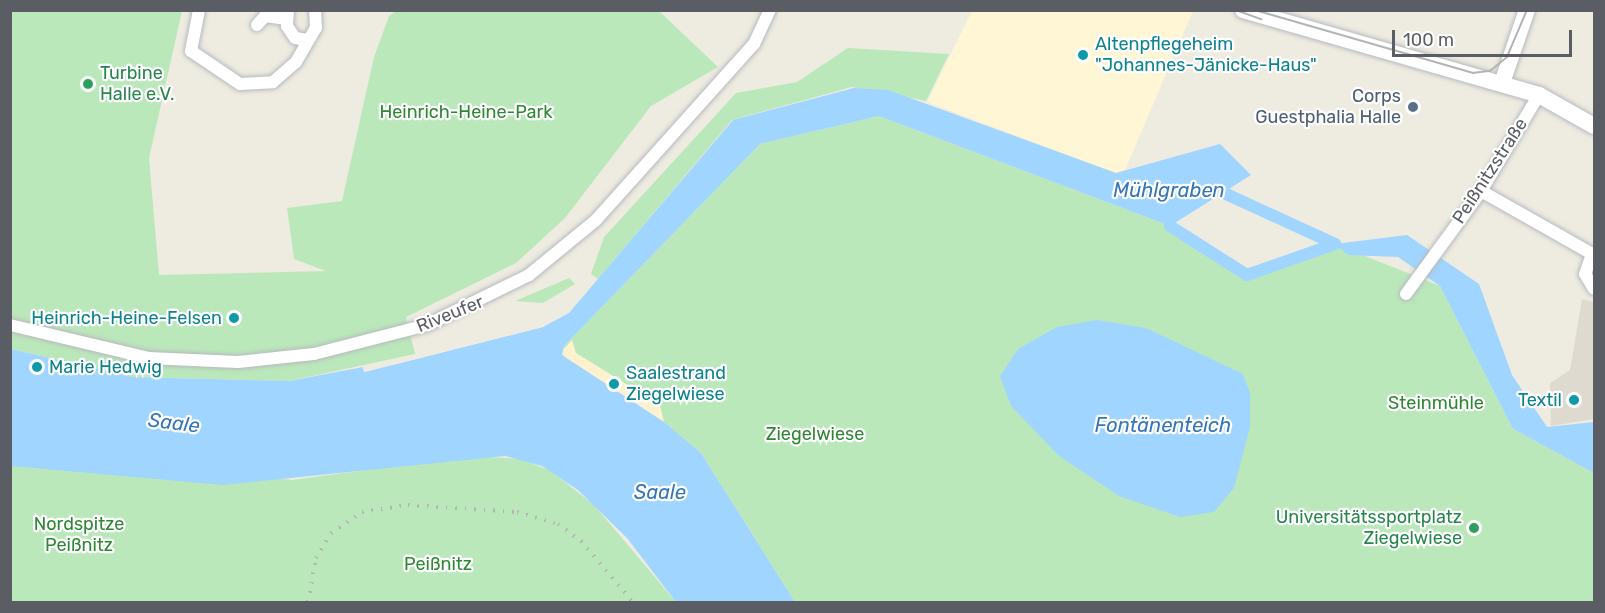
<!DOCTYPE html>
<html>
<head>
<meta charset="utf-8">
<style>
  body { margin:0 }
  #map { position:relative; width:1605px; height:613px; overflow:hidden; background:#eeebe1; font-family:Rubik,sans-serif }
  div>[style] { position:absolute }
  .commercial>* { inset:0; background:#fff6d5 }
  .education>* { inset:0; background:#dedad0 }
  .green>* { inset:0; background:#bbe8bb }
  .sand>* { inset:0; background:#fdf2cd }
  .water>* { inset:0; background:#a0d5ff }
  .pier>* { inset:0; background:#eeebe1 }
  .canal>* { height:12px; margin:-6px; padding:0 6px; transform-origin:6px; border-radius:6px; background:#a0d5ff }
  .roads { filter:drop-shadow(0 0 2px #b7babf) drop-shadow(0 0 2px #b7babf) }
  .street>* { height:12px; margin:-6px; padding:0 6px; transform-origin:6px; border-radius:6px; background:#fff }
  .secondary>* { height:16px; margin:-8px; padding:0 8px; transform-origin:8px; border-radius:8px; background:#fff }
  .tram>* { height:1.5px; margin:-0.75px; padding:0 0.75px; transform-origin:0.75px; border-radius:0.75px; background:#b3b4b5 }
  .rail>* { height:4px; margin-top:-2px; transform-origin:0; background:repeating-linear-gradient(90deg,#b3b4b5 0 1.5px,transparent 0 9.5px) }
  .dots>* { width:16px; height:16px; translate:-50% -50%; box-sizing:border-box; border:3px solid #fff; border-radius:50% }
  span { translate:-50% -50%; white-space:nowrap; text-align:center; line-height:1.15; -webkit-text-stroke:4.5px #fff; paint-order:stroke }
  .culture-label { font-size:18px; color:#0d838f }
  .left { translate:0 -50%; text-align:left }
  .right { translate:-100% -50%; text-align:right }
  .leisure-label { font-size:18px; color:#27864d }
  .service-label { font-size:18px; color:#4e5e75 }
  .park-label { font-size:18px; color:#2e8732 }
  .street-label { font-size:18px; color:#5a5e64 }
  .water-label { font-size:20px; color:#3575b9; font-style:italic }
  .frame { position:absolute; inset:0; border:12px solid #5a5e64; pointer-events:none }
  .scale { position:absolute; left:1392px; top:30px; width:180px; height:27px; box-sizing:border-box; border:3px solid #5a5e64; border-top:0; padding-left:8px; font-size:18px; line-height:21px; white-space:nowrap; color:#5a5e64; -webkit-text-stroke:4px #fff; paint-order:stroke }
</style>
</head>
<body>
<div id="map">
  <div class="commercial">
    <i style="clip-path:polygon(972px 11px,1193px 11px,1125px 170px,1116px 173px,927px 102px)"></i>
  </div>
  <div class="education">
    <i style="clip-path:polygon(1582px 299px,1594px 302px,1594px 419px,1551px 426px,1550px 383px,1570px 370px)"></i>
  </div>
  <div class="green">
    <i style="clip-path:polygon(10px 11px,182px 11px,149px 158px,159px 275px,326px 271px,294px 259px,287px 208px,342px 201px,374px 57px,389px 16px,396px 11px,659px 11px,718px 67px,651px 106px,565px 218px,516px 263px,406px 317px,415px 354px,289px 381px,133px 377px,11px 349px)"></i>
    <i style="clip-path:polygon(848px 48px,949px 54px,926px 101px,852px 87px,732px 120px,598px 279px,591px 274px,604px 237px,736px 93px,797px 82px)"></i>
    <i style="clip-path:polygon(879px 116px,1170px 226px,1247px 275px,1335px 244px,1440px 286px,1513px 429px,1594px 473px,1594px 602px,795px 602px,701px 453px,664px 422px,569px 363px,564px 346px,760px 144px)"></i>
    <i style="clip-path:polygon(569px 278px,575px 284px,543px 303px,515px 301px)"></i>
    <i style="clip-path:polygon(10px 447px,292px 480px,470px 456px,521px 459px,551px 471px,594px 505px,676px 602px,11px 602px)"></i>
  </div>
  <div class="sand">
    <i style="clip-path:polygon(572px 340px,576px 353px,660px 405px,664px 422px,569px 363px,562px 351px)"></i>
  </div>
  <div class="water">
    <i style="clip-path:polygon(854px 88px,888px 90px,1116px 173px,1220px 144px,1251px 175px,1170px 226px,879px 116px,760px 144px,564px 346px,562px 355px,664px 422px,701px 453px,795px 602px,676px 602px,627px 538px,578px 490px,542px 466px,505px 456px,223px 485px,11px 466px,11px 349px,133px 377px,289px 381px,363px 367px,364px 372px,543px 327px,569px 313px,733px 120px)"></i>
    <i style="clip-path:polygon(1407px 235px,1479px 284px,1512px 375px,1547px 427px,1594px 422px,1594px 473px,1513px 429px,1440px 286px,1398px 257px,1348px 255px,1335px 244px)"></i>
    <i style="clip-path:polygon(1097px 320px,1146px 328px,1243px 374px,1250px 393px,1250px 427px,1234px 488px,1214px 512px,1180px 517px,1119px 496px,1059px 456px,1011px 406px,1000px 376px,1018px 349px,1057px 327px)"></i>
  </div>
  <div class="pier">
    <i style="clip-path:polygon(548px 321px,543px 327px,409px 361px,364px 372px,363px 367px)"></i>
  </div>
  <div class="canal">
    <i style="left:1226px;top:194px;width:120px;rotate:24.6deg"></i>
    <i style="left:1170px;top:226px;width:91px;rotate:32.5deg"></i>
    <i style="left:1247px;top:275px;width:93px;rotate:-19.4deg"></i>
  </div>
  <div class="roads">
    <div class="street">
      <i style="left:199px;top:10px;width:42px;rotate:101deg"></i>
      <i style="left:191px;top:51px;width:59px;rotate:34deg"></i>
      <i style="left:240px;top:84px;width:33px;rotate:-3deg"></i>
      <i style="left:273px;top:82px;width:30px;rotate:-41deg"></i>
      <i style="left:296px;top:62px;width:39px;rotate:-60deg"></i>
      <i style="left:316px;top:28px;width:18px;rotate:-93deg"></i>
      <i style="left:288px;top:10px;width:16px;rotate:94deg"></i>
      <i style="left:287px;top:26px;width:14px;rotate:56deg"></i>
      <i style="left:295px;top:38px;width:13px;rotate:9deg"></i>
      <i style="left:257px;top:25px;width:12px;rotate:-48deg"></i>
      <i style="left:265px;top:16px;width:22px;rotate:8deg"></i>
      <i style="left:1481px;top:191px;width:130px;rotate:29.5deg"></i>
      <i style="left:1592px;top:254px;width:21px;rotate:109deg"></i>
      <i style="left:1585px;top:274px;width:17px;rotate:59deg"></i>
      <i style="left:1406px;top:294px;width:127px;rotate:-53.9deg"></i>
      <i style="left:1481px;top:191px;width:112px;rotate:-58.9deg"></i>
      <i style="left:10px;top:325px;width:142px;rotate:13.4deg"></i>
      <i style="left:148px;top:358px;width:90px;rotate:2.5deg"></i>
      <i style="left:238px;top:362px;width:76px;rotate:-6deg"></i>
      <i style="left:314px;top:354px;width:117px;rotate:-14.4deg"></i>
      <i style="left:427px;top:325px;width:114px;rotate:-26.1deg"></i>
      <i style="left:529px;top:275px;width:87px;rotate:-39.4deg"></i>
      <i style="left:596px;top:220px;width:237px;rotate:-48.1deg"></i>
      <i style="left:754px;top:44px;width:38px;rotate:-65deg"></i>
    </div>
    <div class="secondary">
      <i style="left:1243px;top:10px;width:308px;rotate:16deg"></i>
      <i style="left:1539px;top:95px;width:63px;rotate:29.4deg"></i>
      <i style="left:1502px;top:83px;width:77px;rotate:-71.1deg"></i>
    </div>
  </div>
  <div class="tram">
    <i style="left:1236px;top:10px;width:27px;rotate:20deg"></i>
    <i style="left:1255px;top:10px;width:227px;rotate:16.1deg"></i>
    <i style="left:1473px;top:73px;width:17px;rotate:-7deg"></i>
    <i style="left:1490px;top:71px;width:22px;rotate:-39deg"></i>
    <i style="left:1507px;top:57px;width:51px;rotate:-66.9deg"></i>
  </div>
  <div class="rail">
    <i style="left:308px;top:602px;width:45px;rotate:-79.7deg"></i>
    <i style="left:316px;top:558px;width:29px;rotate:-59deg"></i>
    <i style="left:331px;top:533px;width:37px;rotate:-34deg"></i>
    <i style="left:362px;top:512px;width:47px;rotate:-8.7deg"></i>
    <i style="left:408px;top:505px;width:109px;rotate:3.7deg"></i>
    <i style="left:517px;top:512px;width:43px;rotate:16.3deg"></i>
    <i style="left:558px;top:524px;width:29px;rotate:36deg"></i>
    <i style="left:581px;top:541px;width:80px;rotate:49.6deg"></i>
  </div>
  <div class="dots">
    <i style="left:1083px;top:55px;background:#0f9aa8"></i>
    <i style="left:88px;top:84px;background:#2e9e5b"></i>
    <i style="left:1413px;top:107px;background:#5c6f8a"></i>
    <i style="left:234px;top:318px;background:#0f9aa8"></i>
    <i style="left:37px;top:367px;background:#0f9aa8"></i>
    <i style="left:614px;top:384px;background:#0f9aa8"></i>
    <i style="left:1574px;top:400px;background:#0f9aa8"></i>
    <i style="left:1474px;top:528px;background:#2e9e5b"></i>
  </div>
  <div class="culture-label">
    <span class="left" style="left:1095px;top:55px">Altenpflegeheim<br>"Johannes-Jänicke-Haus"</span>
    <span class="right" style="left:222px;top:318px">Heinrich-Heine-Felsen</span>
    <span class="left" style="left:49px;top:367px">Marie Hedwig</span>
    <span class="left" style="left:626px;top:384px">Saalestrand<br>Ziegelwiese</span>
    <span class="right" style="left:1562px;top:400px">Textil</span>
  </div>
  <div class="leisure-label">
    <span class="left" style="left:100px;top:84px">Turbine<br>Halle e.V.</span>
    <span class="right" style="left:1462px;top:528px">Universitätssportplatz<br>Ziegelwiese</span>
  </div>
  <div class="service-label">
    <span class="right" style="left:1401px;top:107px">Corps<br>Guestphalia Halle</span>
  </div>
  <div class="park-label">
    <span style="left:466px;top:112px">Heinrich-Heine-Park</span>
    <span style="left:1436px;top:403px">Steinmühle</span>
    <span style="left:815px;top:434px">Ziegelwiese</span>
    <span style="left:79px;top:535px">Nordspitze<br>Peißnitz</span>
    <span style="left:438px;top:564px">Peißnitz</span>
  </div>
  <div class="street-label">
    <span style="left:1490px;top:171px;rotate:-57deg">Peißnitzstraße</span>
    <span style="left:450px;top:314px;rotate:-22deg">Riveufer</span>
  </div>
  <div class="water-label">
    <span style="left:1169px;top:190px">Mühlgraben</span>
    <span style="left:174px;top:423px;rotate:7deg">Saale</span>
    <span style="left:1163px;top:425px">Fontänenteich</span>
    <span style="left:660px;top:492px">Saale</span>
  </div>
  <div class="frame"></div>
  <div class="scale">100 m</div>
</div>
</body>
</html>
